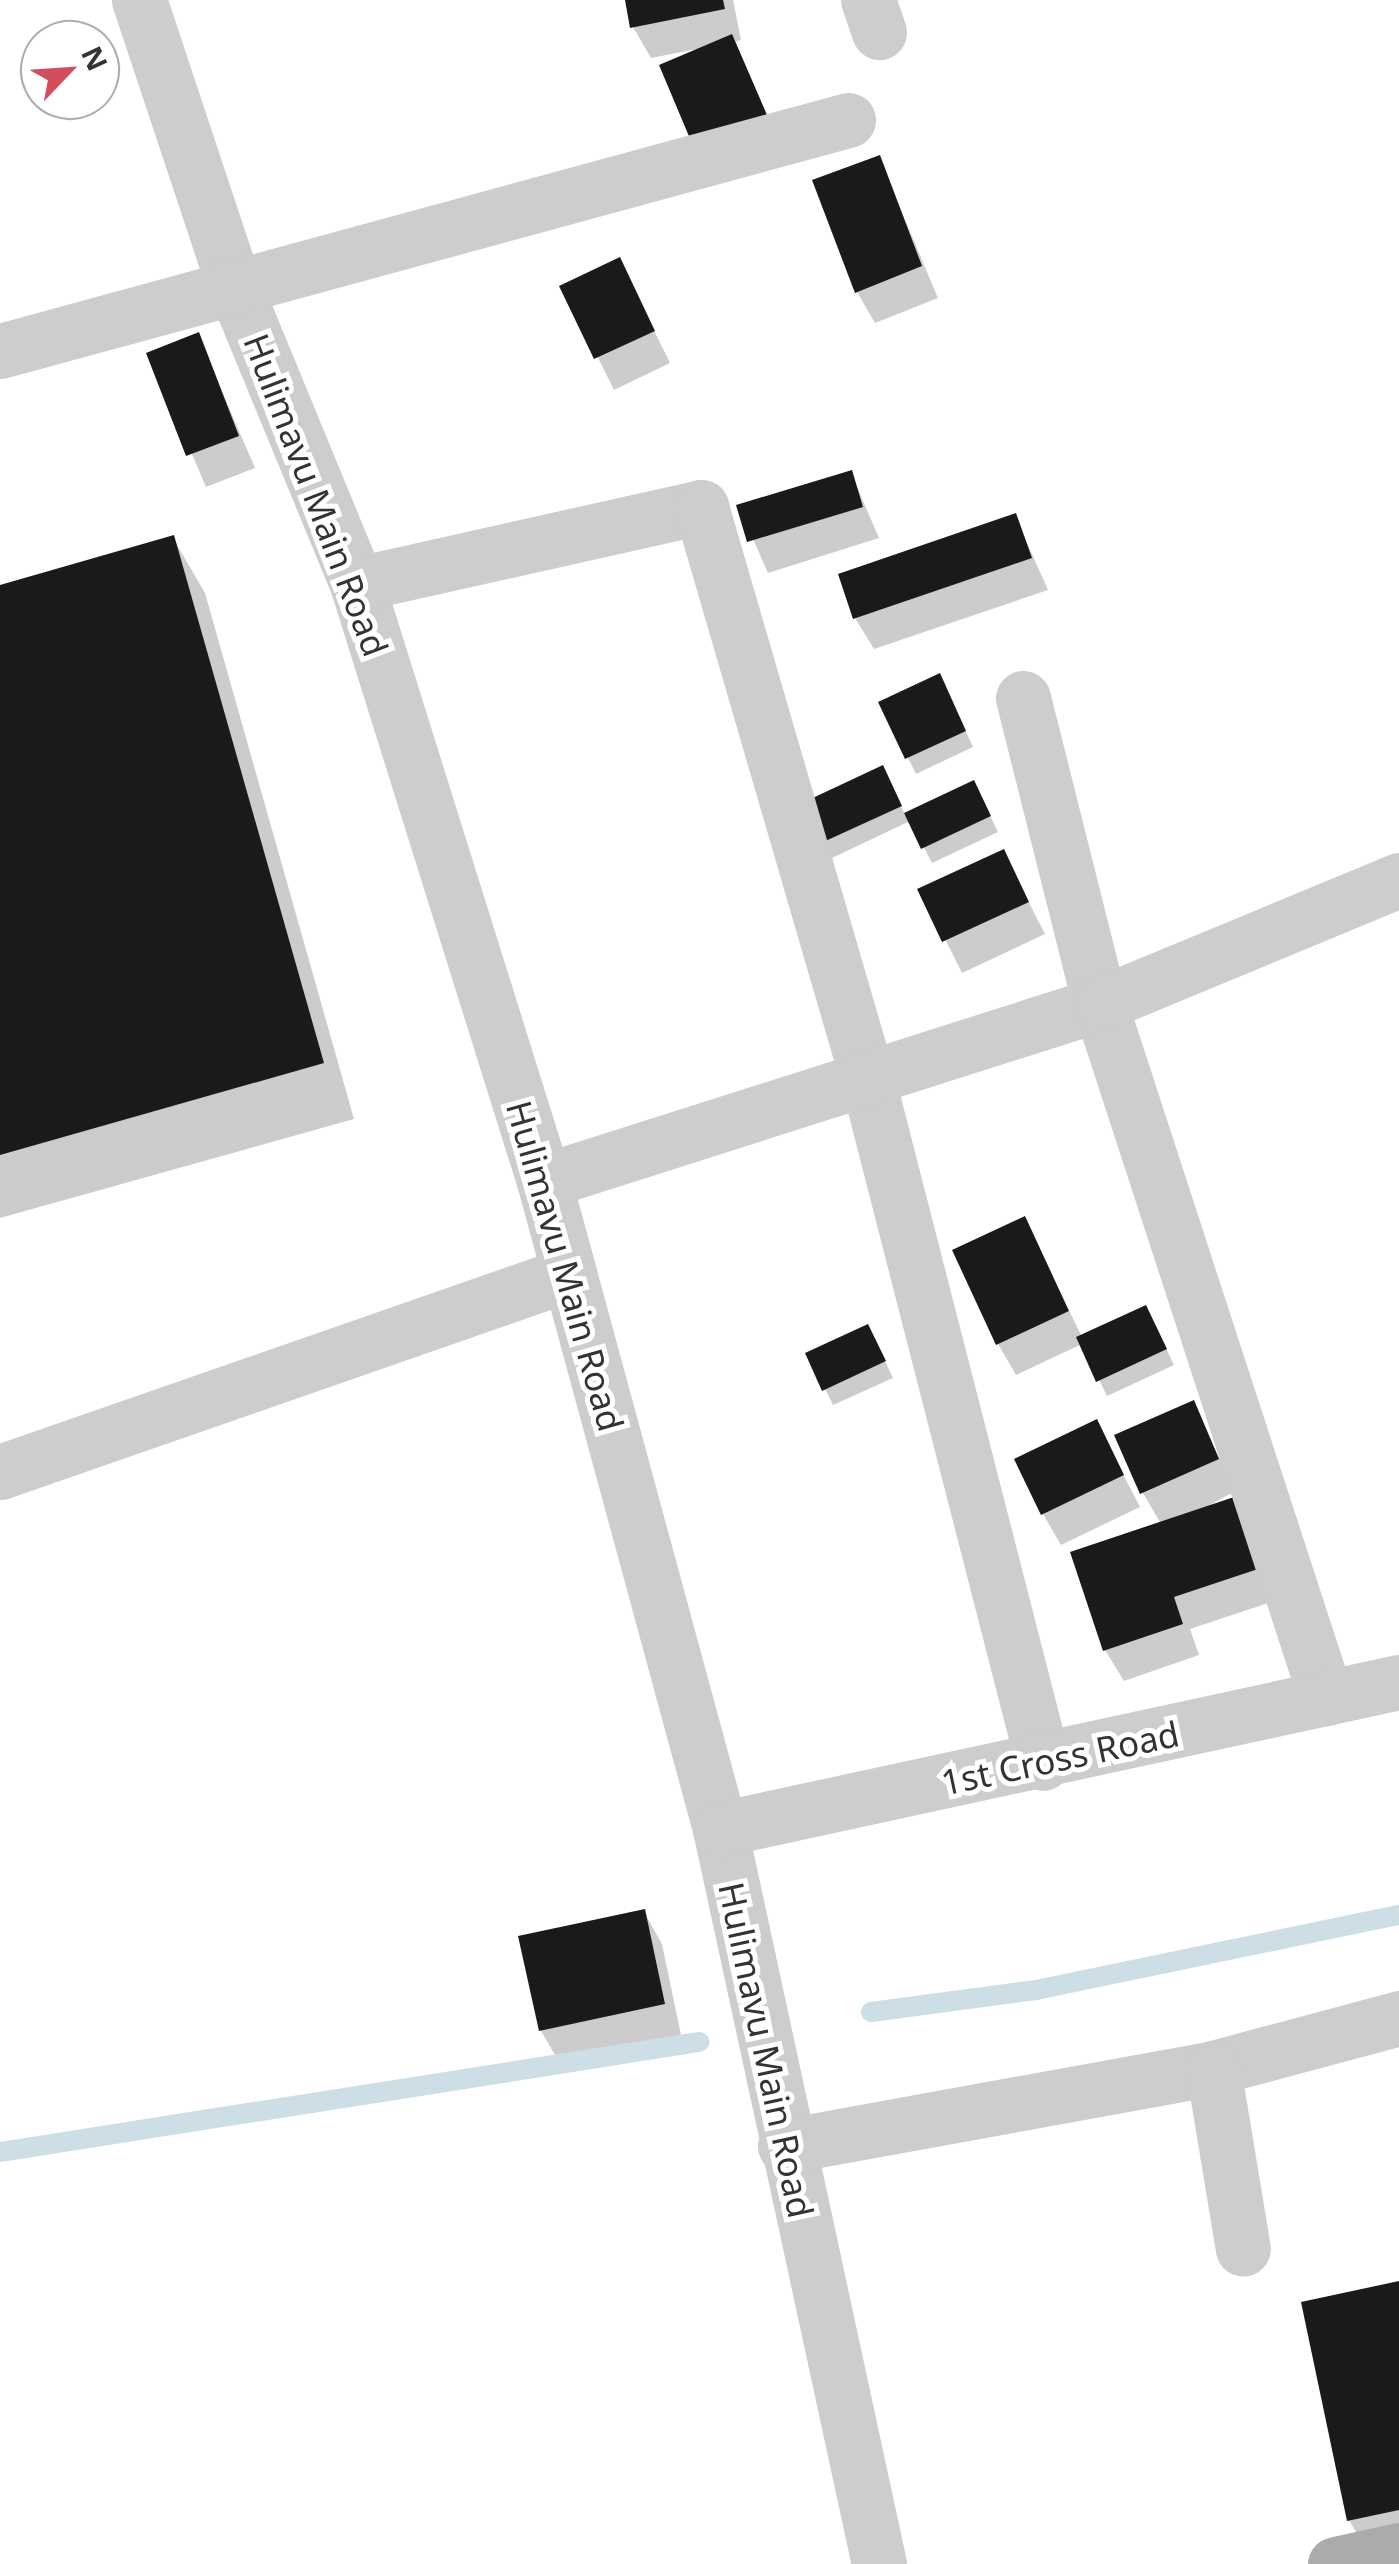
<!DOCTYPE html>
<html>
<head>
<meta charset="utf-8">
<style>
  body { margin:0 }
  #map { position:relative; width:1399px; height:2564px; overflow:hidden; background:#fff; font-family:"Noto Sans",sans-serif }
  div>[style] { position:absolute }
  .shadow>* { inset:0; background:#0003 }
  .stream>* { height:20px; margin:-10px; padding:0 10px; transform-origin:10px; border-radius:10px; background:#cddee6 }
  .building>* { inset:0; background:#1a1a1a }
  .minor>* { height:55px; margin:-27.5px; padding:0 27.5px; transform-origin:27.5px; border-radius:27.5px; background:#cdcdcd }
  .major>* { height:55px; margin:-27.5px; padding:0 27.5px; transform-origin:27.5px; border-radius:27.5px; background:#ababab }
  span { translate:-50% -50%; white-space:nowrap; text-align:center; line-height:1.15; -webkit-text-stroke:10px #fff; paint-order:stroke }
  .street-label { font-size:35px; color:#333 }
  .north { position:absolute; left:20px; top:20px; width:100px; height:100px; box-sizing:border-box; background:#fff; border:2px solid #adadad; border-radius:50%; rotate:65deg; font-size:28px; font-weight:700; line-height:40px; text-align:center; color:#333 }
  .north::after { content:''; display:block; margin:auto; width:35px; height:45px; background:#d24d5d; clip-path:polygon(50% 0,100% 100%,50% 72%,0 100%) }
</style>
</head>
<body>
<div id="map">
  <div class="shadow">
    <i style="clip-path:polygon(628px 0,733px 0,741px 40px,734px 42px,785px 154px,697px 49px,651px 58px,633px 27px)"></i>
    <i style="clip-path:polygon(879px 158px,938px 298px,875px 323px,857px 292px)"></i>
    <i style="clip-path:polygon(619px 260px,670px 363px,614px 390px,563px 287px)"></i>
    <i style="clip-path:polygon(198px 336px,255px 468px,206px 487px,149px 354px)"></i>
    <i style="clip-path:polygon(851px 473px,879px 538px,768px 573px,739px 507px)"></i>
    <i style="clip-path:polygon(1015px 516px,1048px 590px,874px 649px,855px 618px)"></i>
    <i style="clip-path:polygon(173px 538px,205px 593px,354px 1119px,0 1218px,0 587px)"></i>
    <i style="clip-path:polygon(947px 691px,973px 747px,916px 774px,881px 703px)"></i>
    <i style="clip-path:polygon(891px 784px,905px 815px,982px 799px,998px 832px,932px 863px,910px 821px,832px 858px,805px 804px)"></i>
    <i style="clip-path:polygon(1003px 852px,1045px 934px,962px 973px,921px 891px)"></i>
    <i style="clip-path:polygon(1024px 1219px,1082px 1337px,1154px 1323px,1174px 1365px,1107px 1396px,1082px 1344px,1016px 1375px,998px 1344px)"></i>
    <i style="clip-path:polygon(876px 1342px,893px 1378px,833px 1405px,808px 1354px)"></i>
    <i style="clip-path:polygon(1193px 1403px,1235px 1491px,1199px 1511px,1235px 1499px,1277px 1600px,1190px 1629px,1199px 1655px,1124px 1681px,1105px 1650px,1161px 1524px,1143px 1493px)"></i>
    <i style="clip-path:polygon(1096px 1422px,1140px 1507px,1061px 1545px,1043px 1514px)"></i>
    <i style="clip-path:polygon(644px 1912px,662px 1944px,681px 2035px,559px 2062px,541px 2031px)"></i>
    <i style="clip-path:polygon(1399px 2285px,1399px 2560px,1375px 2564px,1349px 2520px)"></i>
  </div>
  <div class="stream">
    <i style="left:871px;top:2012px;width:166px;rotate:-7.6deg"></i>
    <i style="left:1036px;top:1990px;width:371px;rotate:-11.7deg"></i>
    <i style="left:0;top:2152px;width:708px;rotate:-8.94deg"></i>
  </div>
  <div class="building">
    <i style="clip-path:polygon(625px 0,723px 0,725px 9px,630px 28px)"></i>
    <i style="clip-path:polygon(732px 34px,770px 122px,696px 153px,659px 65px)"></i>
    <i style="clip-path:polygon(880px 155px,922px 266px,855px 293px,812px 180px)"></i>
    <i style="clip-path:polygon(620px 257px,655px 331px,594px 359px,559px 286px)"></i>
    <i style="clip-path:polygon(199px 332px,239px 436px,186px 456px,146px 353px)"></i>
    <i style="clip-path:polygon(852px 470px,863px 507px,747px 542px,736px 505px)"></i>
    <i style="clip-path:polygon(1016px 513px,1032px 558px,853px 619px,838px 574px)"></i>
    <i style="clip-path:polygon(174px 535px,324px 1063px,0 1155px,0 585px)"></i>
    <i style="clip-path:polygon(940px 673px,966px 731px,905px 759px,878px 702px)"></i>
    <i style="clip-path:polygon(883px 765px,902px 806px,821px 843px,802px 803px)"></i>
    <i style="clip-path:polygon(974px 780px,991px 816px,921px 849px,904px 813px)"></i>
    <i style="clip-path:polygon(1004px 849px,1029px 902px,942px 942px,917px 889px)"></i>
    <i style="clip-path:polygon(1025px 1216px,1069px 1311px,996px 1345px,952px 1250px)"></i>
    <i style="clip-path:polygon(1146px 1305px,1167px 1349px,1096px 1382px,1076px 1337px)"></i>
    <i style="clip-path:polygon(868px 1324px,886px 1361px,822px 1391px,805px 1353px)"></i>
    <i style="clip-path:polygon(1194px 1400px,1219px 1459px,1140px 1494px,1114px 1435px)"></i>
    <i style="clip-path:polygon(1097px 1419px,1124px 1475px,1041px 1515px,1014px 1459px)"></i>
    <i style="clip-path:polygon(1237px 1496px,1261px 1568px,1174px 1597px,1183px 1624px,1103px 1651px,1070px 1552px)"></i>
    <i style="clip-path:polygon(645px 1909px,665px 2004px,539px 2031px,518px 1936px)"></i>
    <i style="clip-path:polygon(1399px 2281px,1399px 2510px,1347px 2521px,1301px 2302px)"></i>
  </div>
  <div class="minor">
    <i style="left:139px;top:0;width:298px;rotate:71.6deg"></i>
    <i style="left:233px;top:283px;width:326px;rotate:67.6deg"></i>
    <i style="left:357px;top:584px;width:626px;rotate:72.61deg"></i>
    <i style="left:544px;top:1181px;width:671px;rotate:74.8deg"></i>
    <i style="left:720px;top:1829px;width:752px;rotate:77.79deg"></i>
    <i style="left:868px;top:0;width:34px;rotate:71deg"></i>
    <i style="left:0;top:351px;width:879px;rotate:-15.24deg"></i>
    <i style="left:357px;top:584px;width:353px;rotate:-12.6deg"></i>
    <i style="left:701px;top:507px;width:594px;rotate:73.76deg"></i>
    <i style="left:867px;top:1077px;width:708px;rotate:75.61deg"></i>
    <i style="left:1023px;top:698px;width:316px;rotate:75.9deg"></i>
    <i style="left:1100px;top:1004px;width:730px;rotate:71.96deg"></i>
    <i style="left:544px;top:1181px;width:583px;rotate:-17.66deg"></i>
    <i style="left:1100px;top:1004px;width:324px;rotate:-22.5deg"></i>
    <i style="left:0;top:1472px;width:602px;rotate:-19.19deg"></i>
    <i style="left:720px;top:1829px;width:695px;rotate:-12.22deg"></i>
    <i style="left:1213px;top:2068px;width:193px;rotate:-15deg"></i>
    <i style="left:785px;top:2146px;width:435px;rotate:-10.3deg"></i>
    <i style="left:1213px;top:2068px;width:183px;rotate:80.6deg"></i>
  </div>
  <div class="major">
    <i style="left:1335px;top:2564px;width:66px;rotate:-12.3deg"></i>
  </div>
  <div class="street-label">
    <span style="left:316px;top:495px;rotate:69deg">Hulimavu Main Road</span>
    <span style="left:565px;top:1266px;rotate:74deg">Hulimavu Main Road</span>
    <span style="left:1060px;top:1758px;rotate:-12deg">1st Cross Road</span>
    <span style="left:766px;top:2050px;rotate:78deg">Hulimavu Main Road</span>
  </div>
  <div class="north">N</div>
</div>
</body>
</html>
